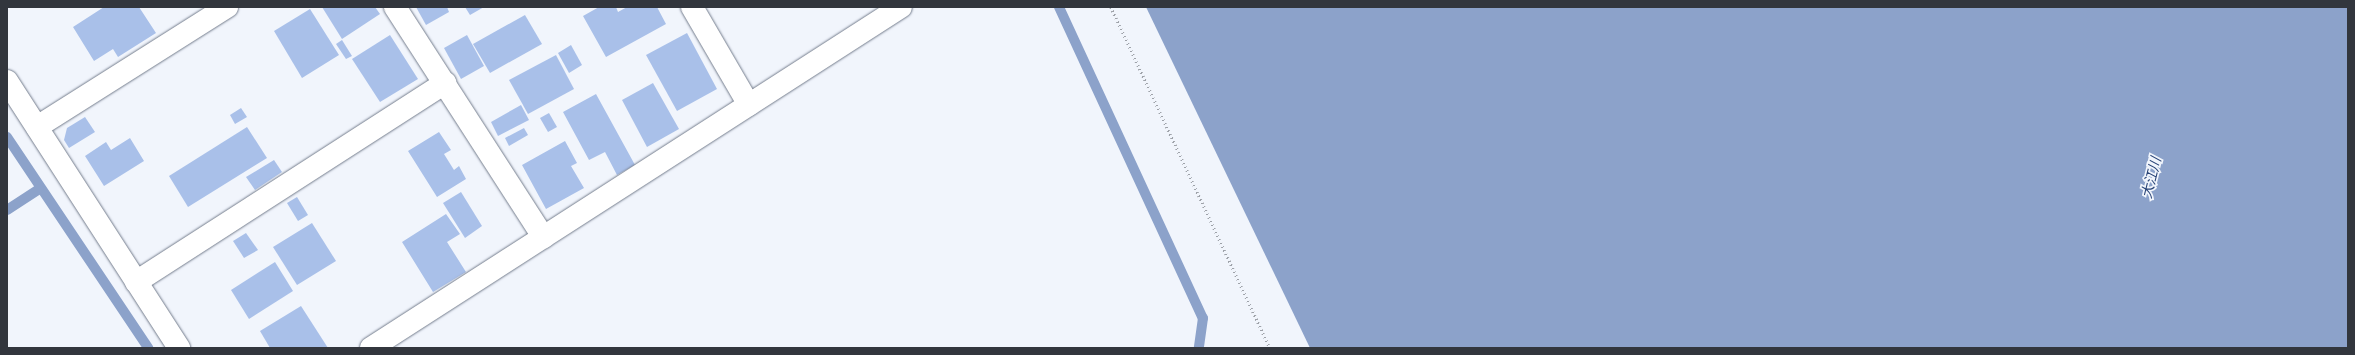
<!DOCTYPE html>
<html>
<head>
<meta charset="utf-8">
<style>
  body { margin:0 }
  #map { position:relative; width:2355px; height:355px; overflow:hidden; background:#f1f5fc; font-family:Karla,"Noto Sans JP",sans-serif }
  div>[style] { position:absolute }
  .water>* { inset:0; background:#8ca2ca }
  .stream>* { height:10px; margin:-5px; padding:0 5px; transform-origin:5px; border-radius:5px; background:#8ca2ca }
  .building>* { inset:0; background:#a9c0e9 }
  .path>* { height:2.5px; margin-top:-1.25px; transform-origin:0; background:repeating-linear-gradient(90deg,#9ea2a9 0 1px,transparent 0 4px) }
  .roads { filter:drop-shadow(0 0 1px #747d8d) drop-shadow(0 0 1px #747d8d) }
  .minor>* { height:22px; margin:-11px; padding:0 11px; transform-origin:11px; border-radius:11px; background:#fff }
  span { translate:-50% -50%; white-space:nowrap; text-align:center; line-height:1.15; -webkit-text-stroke:3.5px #f1f5fc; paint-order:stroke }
  .water-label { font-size:14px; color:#284376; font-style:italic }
  .frame { position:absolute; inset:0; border:8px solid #32363d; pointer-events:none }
</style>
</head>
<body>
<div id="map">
  <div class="water">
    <i style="clip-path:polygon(1146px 7px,2348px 7px,2348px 348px,1310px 348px)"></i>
  </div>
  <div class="stream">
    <i style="left:1059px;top:7px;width:343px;rotate:65.2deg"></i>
    <i style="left:1203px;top:318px;width:30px;rotate:98deg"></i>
    <i style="left:7px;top:137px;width:254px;rotate:56.2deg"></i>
    <i style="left:7px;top:210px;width:38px;rotate:-33deg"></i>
  </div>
  <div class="building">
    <i style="clip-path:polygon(104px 7px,139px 7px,156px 33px,118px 57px,113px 49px,94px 61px,73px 27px)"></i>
    <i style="clip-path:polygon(322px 7px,375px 7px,380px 14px,342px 39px)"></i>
    <i style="clip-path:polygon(416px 7px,447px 7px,449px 12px,426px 25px)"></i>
    <i style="clip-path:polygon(465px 7px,484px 7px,470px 15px)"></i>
    <i style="clip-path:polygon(599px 7px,616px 7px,618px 12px,627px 7px,657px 7px,666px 24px,606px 57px,583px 16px)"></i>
    <i style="clip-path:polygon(310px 9px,339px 55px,302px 78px,274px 31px)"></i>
    <i style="clip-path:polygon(525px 15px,542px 44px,490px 73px,473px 44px)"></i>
    <i style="clip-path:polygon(687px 33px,717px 89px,677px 111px,646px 55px)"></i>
    <i style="clip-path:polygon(390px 35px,418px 79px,380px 102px,352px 59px)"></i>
    <i style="clip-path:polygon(467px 35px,484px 66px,461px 79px,444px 48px)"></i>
    <i style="clip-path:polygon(342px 40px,352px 56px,346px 59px,336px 44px)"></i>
    <i style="clip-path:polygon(571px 45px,582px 65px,569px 73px,558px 53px)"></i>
    <i style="clip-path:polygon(556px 55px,574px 89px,528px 114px,509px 80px)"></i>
    <i style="clip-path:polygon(653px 83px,679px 129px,647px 147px,622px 100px)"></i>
    <i style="clip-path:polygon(596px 94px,635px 165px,617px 175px,605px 152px,589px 160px,563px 112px)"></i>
    <i style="clip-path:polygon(521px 105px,529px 120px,498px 136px,491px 122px)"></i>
    <i style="clip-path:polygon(241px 108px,247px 117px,235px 124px,230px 115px)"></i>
    <i style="clip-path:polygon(549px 113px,557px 127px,548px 132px,540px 118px)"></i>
    <i style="clip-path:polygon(85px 117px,95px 132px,69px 148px,64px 140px,67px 128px)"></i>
    <i style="clip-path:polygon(247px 127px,267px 158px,188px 207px,169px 176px)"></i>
    <i style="clip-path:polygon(524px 128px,528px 135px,509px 146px,505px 138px)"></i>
    <i style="clip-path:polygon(439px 132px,451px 150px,444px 154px,454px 170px,459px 166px,466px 179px,437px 197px,408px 151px)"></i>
    <i style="clip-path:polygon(130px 138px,144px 161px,104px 186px,85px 156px,106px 142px,111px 150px)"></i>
    <i style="clip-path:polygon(565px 141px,577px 163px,571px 166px,584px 188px,546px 209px,522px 165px)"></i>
    <i style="clip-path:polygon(274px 160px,282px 172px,255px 190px,246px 177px)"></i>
    <i style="clip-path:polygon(461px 192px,482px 226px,465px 238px,443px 203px)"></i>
    <i style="clip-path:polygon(297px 197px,308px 215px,298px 221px,287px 203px)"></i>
    <i style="clip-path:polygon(446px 214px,460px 234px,447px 242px,466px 272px,433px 292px,402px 242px)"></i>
    <i style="clip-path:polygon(312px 223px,336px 261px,297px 285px,273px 247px)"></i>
    <i style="clip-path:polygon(246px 233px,258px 250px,244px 258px,233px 241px)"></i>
    <i style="clip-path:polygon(275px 262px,293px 291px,249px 319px,231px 290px)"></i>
    <i style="clip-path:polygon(301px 306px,328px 348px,270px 348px,260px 331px)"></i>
  </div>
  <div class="path">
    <i style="left:1111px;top:7px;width:376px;rotate:65deg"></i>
  </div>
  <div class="roads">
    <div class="minor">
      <i style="left:395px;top:7px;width:274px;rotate:57.2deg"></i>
      <i style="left:692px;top:7px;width:113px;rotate:59.8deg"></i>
      <i style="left:7px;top:81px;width:318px;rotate:57.2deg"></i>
      <i style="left:37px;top:127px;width:225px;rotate:-32.3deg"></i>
      <i style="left:136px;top:282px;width:368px;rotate:-32.8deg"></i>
      <i style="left:371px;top:348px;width:630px;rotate:-32.76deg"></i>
    </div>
  </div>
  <div class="water-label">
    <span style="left:2152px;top:178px;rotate:-76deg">大江川</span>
  </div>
  <div class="frame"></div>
</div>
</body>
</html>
